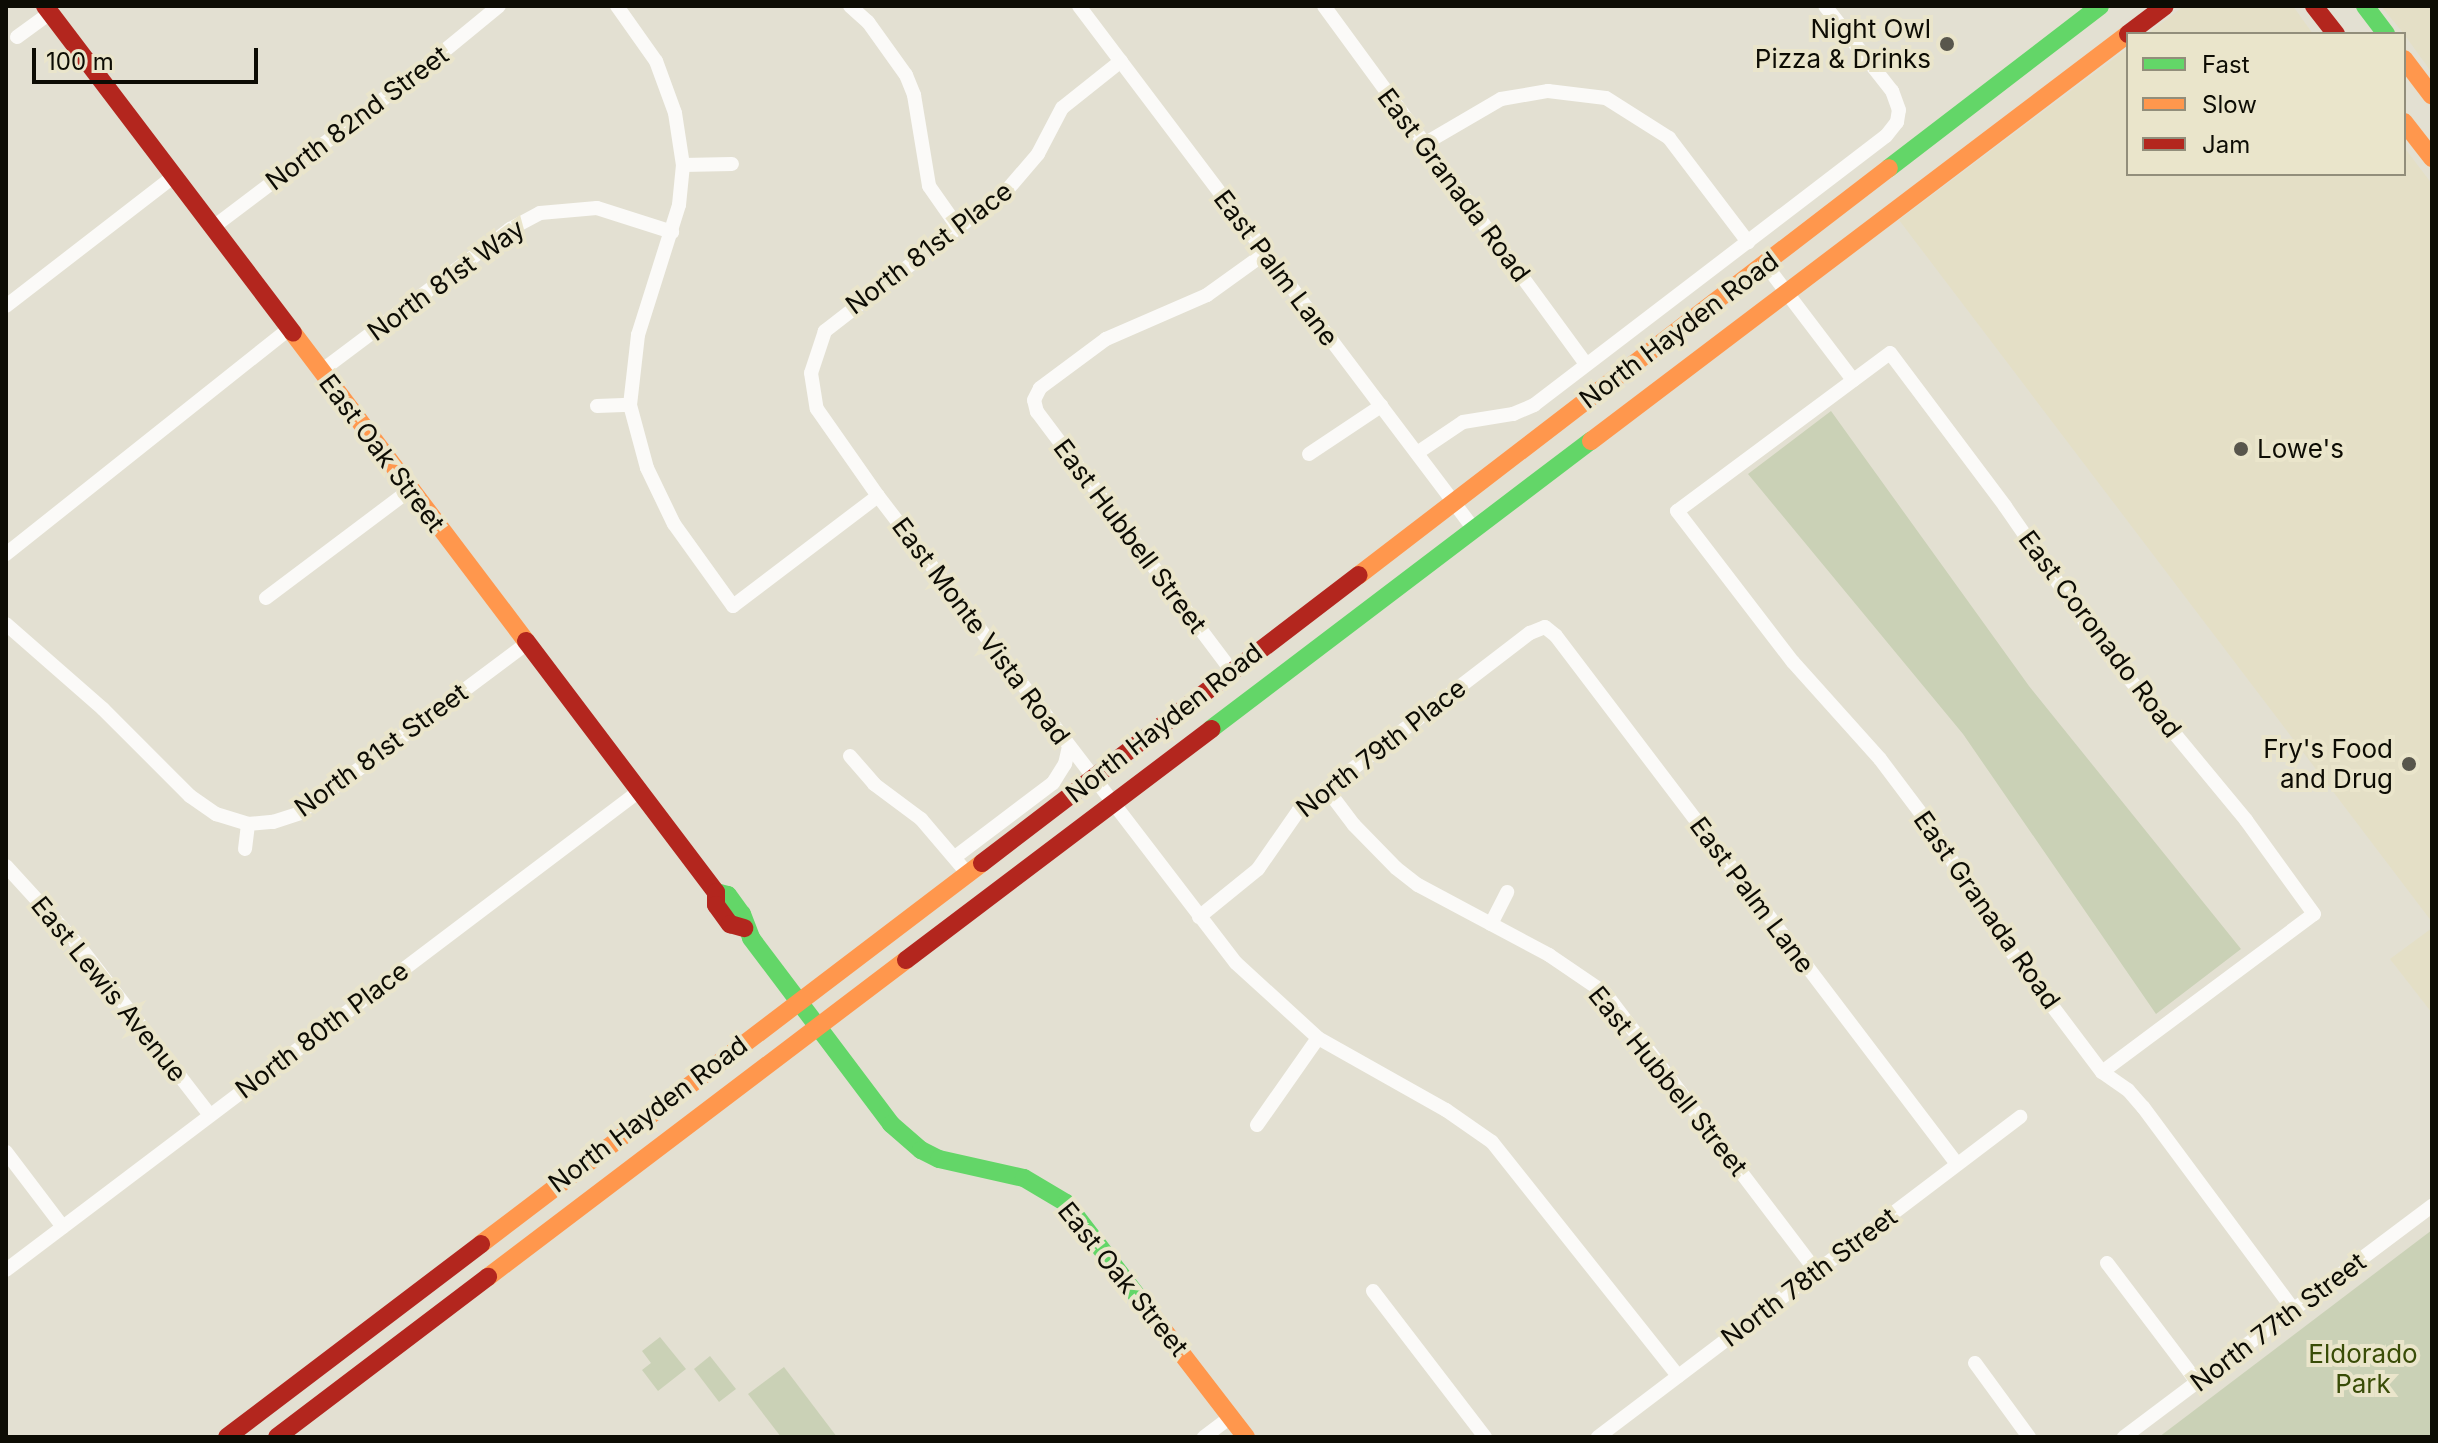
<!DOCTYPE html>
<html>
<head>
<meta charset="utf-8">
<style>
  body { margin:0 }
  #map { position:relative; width:2438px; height:1443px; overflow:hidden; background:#e3e0d2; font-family:Inter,sans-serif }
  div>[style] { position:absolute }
  .built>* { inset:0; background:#e4dfc6 }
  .green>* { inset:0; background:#cad1b6 }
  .street>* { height:14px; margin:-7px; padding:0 7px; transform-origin:7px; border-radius:7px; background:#fbfaf8 }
  .fast>* { height:18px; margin:-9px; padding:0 9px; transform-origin:9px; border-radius:9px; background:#63d668 }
  .slow>* { height:18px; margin:-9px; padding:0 9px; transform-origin:9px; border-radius:9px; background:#ff974d }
  .jam>* { height:18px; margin:-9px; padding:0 9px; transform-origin:9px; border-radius:9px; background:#b3261e }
  .dots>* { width:22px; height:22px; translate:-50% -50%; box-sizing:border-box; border:4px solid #eae5cb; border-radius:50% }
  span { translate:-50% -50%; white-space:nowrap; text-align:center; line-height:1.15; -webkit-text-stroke:8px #eae5cb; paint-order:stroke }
  .poi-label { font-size:26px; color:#0d0c04 }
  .right { translate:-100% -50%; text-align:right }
  .left { translate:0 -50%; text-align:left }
  .street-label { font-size:26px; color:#0d0c04 }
  .park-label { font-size:26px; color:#394c07 }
  .frame { position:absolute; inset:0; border:8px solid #0d0c04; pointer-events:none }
  .legend { position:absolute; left:2126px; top:32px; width:280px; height:144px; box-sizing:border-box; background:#eae5cb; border:2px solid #928e7b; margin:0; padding:10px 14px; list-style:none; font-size:24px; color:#0d0c04 }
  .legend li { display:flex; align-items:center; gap:16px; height:40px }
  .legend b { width:40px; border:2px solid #928e7b }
  .scale { position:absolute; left:32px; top:48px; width:226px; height:36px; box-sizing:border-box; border:4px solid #0d0c04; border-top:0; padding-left:10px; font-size:24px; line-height:28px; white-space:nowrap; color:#0d0c04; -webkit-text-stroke:6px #eae5cb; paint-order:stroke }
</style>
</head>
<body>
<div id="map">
  <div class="built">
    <i style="clip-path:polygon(2184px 6px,2293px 6px,2313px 34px,2147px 34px)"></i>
    <i style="clip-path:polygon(2381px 6px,2432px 6px,2432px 73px,2404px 34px)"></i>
    <i style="clip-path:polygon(2128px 48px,2128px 174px,2404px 174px,2404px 147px,2432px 184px,2432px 922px,1899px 220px)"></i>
    <i style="clip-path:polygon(2432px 928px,2432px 1013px,2390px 959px)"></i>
  </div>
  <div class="green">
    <i style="clip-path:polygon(1831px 411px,2029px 686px,2241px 949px,2156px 1014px,1963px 734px,1748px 474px)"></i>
    <i style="clip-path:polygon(2432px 1230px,2432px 1437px,2159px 1437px)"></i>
    <i style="clip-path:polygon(660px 1337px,686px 1369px,658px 1391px,642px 1370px,651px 1363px,642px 1351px)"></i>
    <i style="clip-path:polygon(710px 1356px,736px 1389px,719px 1402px,694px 1369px)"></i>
    <i style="clip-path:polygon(784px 1367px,837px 1437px,781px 1437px,748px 1394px)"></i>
  </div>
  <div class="street">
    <i style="left:617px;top:6px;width:67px;rotate:54.7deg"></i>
    <i style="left:656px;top:61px;width:55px;rotate:69.9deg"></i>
    <i style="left:675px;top:113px;width:53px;rotate:81.3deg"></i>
    <i style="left:683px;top:165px;width:40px;rotate:95.7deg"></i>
    <i style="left:679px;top:205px;width:136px;rotate:107.5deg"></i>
    <i style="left:638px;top:335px;width:70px;rotate:96.5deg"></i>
    <i style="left:630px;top:405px;width:65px;rotate:74.9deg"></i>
    <i style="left:647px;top:468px;width:62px;rotate:64.3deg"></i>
    <i style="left:674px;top:524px;width:101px;rotate:54.3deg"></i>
    <i style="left:733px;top:606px;width:182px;rotate:-37.2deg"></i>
    <i style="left:850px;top:6px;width:24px;rotate:42deg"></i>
    <i style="left:868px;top:22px;width:65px;rotate:54.4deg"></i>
    <i style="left:906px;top:75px;width:22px;rotate:68deg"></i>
    <i style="left:914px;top:95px;width:92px;rotate:80.6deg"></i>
    <i style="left:929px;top:186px;width:49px;rotate:55deg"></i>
    <i style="left:1079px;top:6px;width:654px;rotate:52.95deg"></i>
    <i style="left:1324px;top:6px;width:444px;rotate:53.8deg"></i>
    <i style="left:17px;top:37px;width:41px;rotate:-36deg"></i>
    <i style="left:1121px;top:61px;width:75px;rotate:141.5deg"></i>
    <i style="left:1062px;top:108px;width:52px;rotate:117.6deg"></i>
    <i style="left:1038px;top:154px;width:46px;rotate:130.6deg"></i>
    <i style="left:1008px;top:189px;width:232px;rotate:142.2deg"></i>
    <i style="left:825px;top:331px;width:44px;rotate:108.4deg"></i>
    <i style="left:811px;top:373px;width:36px;rotate:81deg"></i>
    <i style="left:817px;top:409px;width:106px;rotate:55deg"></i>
    <i style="left:878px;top:496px;width:588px;rotate:52.53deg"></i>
    <i style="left:1236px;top:963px;width:111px;rotate:42.4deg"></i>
    <i style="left:1318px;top:1038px;width:147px;rotate:29.4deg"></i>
    <i style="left:1446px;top:1110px;width:56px;rotate:34.8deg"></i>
    <i style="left:1492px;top:1142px;width:299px;rotate:51.5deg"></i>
    <i style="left:1424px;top:144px;width:89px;rotate:-30.3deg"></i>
    <i style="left:1501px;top:99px;width:48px;rotate:-9.7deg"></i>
    <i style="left:1548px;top:91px;width:58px;rotate:6.9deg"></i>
    <i style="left:1606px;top:98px;width:75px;rotate:32.4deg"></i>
    <i style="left:1669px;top:138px;width:131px;rotate:52.8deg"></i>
    <i style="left:683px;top:165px;width:49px;rotate:-1.2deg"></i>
    <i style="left:212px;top:228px;width:248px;rotate:-37deg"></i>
    <i style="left:410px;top:79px;width:115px;rotate:-39.4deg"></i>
    <i style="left:1765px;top:264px;width:146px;rotate:52.8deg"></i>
    <i style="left:6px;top:306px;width:212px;rotate:-37.7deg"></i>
    <i style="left:321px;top:371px;width:236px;rotate:-36.9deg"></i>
    <i style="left:510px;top:229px;width:34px;rotate:-28deg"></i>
    <i style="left:540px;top:213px;width:57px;rotate:-5deg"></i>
    <i style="left:597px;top:208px;width:79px;rotate:17.7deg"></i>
    <i style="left:597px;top:406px;width:33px;rotate:-2deg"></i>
    <i style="left:1417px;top:453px;width:55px;rotate:-34deg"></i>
    <i style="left:1463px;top:422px;width:51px;rotate:-9.1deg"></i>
    <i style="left:1513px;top:414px;width:23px;rotate:-23deg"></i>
    <i style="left:1534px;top:405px;width:443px;rotate:-37.4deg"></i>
    <i style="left:1886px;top:136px;width:18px;rotate:-52deg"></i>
    <i style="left:1897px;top:122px;width:12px;rotate:-81deg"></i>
    <i style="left:1899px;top:110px;width:20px;rotate:-110deg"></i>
    <i style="left:1892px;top:91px;width:108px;rotate:-128.2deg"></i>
    <i style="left:1309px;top:454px;width:87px;rotate:-33.7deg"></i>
    <i style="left:6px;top:554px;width:362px;rotate:-38.5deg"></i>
    <i style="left:266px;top:598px;width:180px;rotate:-36.9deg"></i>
    <i style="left:6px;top:624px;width:129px;rotate:41.2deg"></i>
    <i style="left:103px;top:709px;width:123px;rotate:45deg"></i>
    <i style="left:190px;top:796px;width:32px;rotate:35deg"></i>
    <i style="left:216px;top:814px;width:34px;rotate:17deg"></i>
    <i style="left:248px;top:824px;width:25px;rotate:-5deg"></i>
    <i style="left:273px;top:822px;width:28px;rotate:-18deg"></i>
    <i style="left:300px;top:813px;width:284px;rotate:-36.8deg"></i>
    <i style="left:1231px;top:670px;width:323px;rotate:-126.9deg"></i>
    <i style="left:1037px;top:412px;width:12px;rotate:-104deg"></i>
    <i style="left:1034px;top:400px;width:13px;rotate:-63deg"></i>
    <i style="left:1040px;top:388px;width:82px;rotate:-36.6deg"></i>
    <i style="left:1106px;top:339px;width:110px;rotate:-23.5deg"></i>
    <i style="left:1207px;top:295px;width:70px;rotate:-35.7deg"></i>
    <i style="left:850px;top:756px;width:37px;rotate:49deg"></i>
    <i style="left:874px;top:784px;width:59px;rotate:36.7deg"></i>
    <i style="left:921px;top:819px;width:71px;rotate:49.6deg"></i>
    <i style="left:1326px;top:788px;width:46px;rotate:52.9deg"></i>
    <i style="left:1354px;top:825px;width:60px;rotate:45.7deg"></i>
    <i style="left:1396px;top:868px;width:28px;rotate:38deg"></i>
    <i style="left:1418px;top:885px;width:149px;rotate:28.1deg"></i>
    <i style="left:1549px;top:955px;width:68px;rotate:34.2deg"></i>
    <i style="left:1605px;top:993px;width:349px;rotate:52.8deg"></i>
    <i style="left:245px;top:849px;width:25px;rotate:-83deg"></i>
    <i style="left:955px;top:857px;width:123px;rotate:-37.1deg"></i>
    <i style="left:1053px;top:783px;width:22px;rotate:-58deg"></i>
    <i style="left:1065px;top:764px;width:17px;rotate:-77deg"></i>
    <i style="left:6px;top:866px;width:110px;rotate:47.6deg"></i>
    <i style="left:80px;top:947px;width:212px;rotate:52.3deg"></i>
    <i style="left:1199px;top:917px;width:76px;rotate:-39.1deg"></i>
    <i style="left:1258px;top:869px;width:72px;rotate:-55.2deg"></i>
    <i style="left:1299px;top:810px;width:291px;rotate:-37.5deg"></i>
    <i style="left:1530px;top:633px;width:16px;rotate:-22deg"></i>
    <i style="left:1545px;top:627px;width:14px;rotate:39deg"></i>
    <i style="left:1556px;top:636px;width:663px;rotate:52.78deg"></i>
    <i style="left:1491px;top:924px;width:36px;rotate:-63deg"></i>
    <i style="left:2102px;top:1072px;width:264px;rotate:-36.7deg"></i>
    <i style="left:2314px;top:914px;width:116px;rotate:-125.9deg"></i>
    <i style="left:2246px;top:820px;width:231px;rotate:-129.6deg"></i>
    <i style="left:2099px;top:642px;width:165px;rotate:-124.7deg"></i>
    <i style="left:2005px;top:506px;width:191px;rotate:-126.9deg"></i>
    <i style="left:1890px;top:353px;width:265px;rotate:143.4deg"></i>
    <i style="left:1677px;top:511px;width:190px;rotate:52.5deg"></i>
    <i style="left:1793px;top:662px;width:130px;rotate:48.1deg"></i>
    <i style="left:1880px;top:759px;width:76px;rotate:53deg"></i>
    <i style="left:1926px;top:820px;width:145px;rotate:57.4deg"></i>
    <i style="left:2004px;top:942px;width:163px;rotate:53deg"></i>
    <i style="left:2102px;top:1072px;width:32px;rotate:35deg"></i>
    <i style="left:2128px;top:1090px;width:23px;rotate:49deg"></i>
    <i style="left:2143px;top:1107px;width:253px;rotate:53.4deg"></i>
    <i style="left:1257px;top:1125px;width:106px;rotate:-55deg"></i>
    <i style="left:6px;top:1152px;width:94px;rotate:52.8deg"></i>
    <i style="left:2107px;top:1263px;width:149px;rotate:52.9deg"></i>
    <i style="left:6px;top:1270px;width:792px;rotate:-37.1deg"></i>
    <i style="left:1373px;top:1291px;width:184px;rotate:52.5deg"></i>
    <i style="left:1975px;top:1363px;width:92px;rotate:53.9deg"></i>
    <i style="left:1204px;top:1437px;width:34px;rotate:-37deg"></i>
    <i style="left:1598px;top:1437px;width:530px;rotate:-37.17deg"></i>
    <i style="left:2124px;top:1437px;width:385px;rotate:-36.9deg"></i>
  </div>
  <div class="fast">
    <i style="left:2365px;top:6px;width:35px;rotate:53deg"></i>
    <i style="left:1889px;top:168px;width:266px;rotate:-37.5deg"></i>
    <i style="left:1211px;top:729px;width:477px;rotate:-37.2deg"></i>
    <i style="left:716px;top:892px;width:12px;rotate:14deg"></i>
    <i style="left:728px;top:895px;width:24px;rotate:54deg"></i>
    <i style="left:742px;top:914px;width:26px;rotate:69deg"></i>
    <i style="left:751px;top:938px;width:233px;rotate:53deg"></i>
    <i style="left:891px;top:1124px;width:40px;rotate:41deg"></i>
    <i style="left:921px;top:1150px;width:20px;rotate:27deg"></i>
    <i style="left:939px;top:1159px;width:87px;rotate:12.6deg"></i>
    <i style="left:1024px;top:1178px;width:49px;rotate:30.8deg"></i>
    <i style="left:1066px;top:1203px;width:141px;rotate:52.5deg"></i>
  </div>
  <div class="slow">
    <i style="left:2404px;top:59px;width:46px;rotate:52.9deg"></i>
    <i style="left:2404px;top:122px;width:46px;rotate:52.1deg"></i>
    <i style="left:293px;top:333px;width:386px;rotate:52.9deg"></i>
    <i style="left:1591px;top:441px;width:674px;rotate:-37.16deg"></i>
    <i style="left:1359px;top:575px;width:668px;rotate:-37.52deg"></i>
    <i style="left:481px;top:1244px;width:629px;rotate:-37.25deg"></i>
    <i style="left:488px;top:1277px;width:525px;rotate:-37.18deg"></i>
    <i style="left:1152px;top:1315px;width:154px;rotate:52.4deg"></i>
  </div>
  <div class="jam">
    <i style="left:45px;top:6px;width:410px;rotate:52.8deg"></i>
    <i style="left:2314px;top:6px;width:36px;rotate:52deg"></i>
    <i style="left:2128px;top:34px;width:46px;rotate:-37.1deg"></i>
    <i style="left:526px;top:641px;width:315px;rotate:52.9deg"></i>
    <i style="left:716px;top:892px;width:13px;rotate:90deg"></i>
    <i style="left:716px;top:905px;width:24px;rotate:54deg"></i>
    <i style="left:730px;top:924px;width:15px;rotate:16deg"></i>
    <i style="left:982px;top:863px;width:474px;rotate:-37.4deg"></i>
    <i style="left:906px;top:960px;width:383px;rotate:-37.1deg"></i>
    <i style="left:227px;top:1437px;width:319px;rotate:-37.2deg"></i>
    <i style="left:277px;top:1437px;width:265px;rotate:-37.2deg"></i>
  </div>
  <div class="dots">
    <i style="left:1947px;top:44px;background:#58564c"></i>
    <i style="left:2241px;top:449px;background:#58564c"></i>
    <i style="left:2409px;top:764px;background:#58564c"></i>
  </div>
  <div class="poi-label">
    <span class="right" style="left:1931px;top:44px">Night Owl<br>Pizza &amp; Drinks</span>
    <span class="left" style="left:2257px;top:449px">Lowe's</span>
    <span class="right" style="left:2393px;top:764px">Fry's Food<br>and Drug</span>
  </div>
  <div class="street-label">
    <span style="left:357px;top:118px;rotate:-37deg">North 82nd Street</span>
    <span style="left:1454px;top:185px;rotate:53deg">East Granada Road</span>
    <span style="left:929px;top:248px;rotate:-37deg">North 81st Place</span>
    <span style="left:1276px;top:268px;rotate:53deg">East Palm Lane</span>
    <span style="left:446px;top:280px;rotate:-36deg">North 81st Way</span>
    <span style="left:1679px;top:330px;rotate:-37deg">North Hayden Road</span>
    <span style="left:382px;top:453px;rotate:53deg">East Oak Street</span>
    <span style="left:1130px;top:536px;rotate:53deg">East Hubbell Street</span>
    <span style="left:981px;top:631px;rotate:53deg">East Monte Vista Road</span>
    <span style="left:2100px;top:634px;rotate:53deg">East Coronado Road</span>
    <span style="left:1164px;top:723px;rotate:-38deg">North Hayden Road</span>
    <span style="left:1381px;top:748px;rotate:-38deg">North 79th Place</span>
    <span style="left:381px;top:750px;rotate:-36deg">North 81st Street</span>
    <span style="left:1752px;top:895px;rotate:53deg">East Palm Lane</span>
    <span style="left:1987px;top:910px;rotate:55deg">East Granada Road</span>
    <span style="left:109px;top:989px;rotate:51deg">East Lewis Avenue</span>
    <span style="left:322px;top:1030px;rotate:-37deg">North 80th Place</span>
    <span style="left:1668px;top:1081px;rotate:51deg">East Hubbell Street</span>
    <span style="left:648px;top:1114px;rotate:-37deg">North Hayden Road</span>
    <span style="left:1809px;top:1277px;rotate:-37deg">North 78th Street</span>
    <span style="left:1123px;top:1279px;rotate:51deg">East Oak Street</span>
    <span style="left:2278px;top:1322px;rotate:-37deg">North 77th Street</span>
  </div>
  <div class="park-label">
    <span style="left:2363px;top:1369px">Eldorado<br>Park</span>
  </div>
  <div class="frame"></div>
  <ul class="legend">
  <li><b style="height:10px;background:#63d668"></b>Fast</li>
  <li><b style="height:10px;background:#ff974d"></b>Slow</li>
  <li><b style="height:10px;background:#b3261e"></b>Jam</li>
  </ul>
  <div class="scale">100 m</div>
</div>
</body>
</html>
